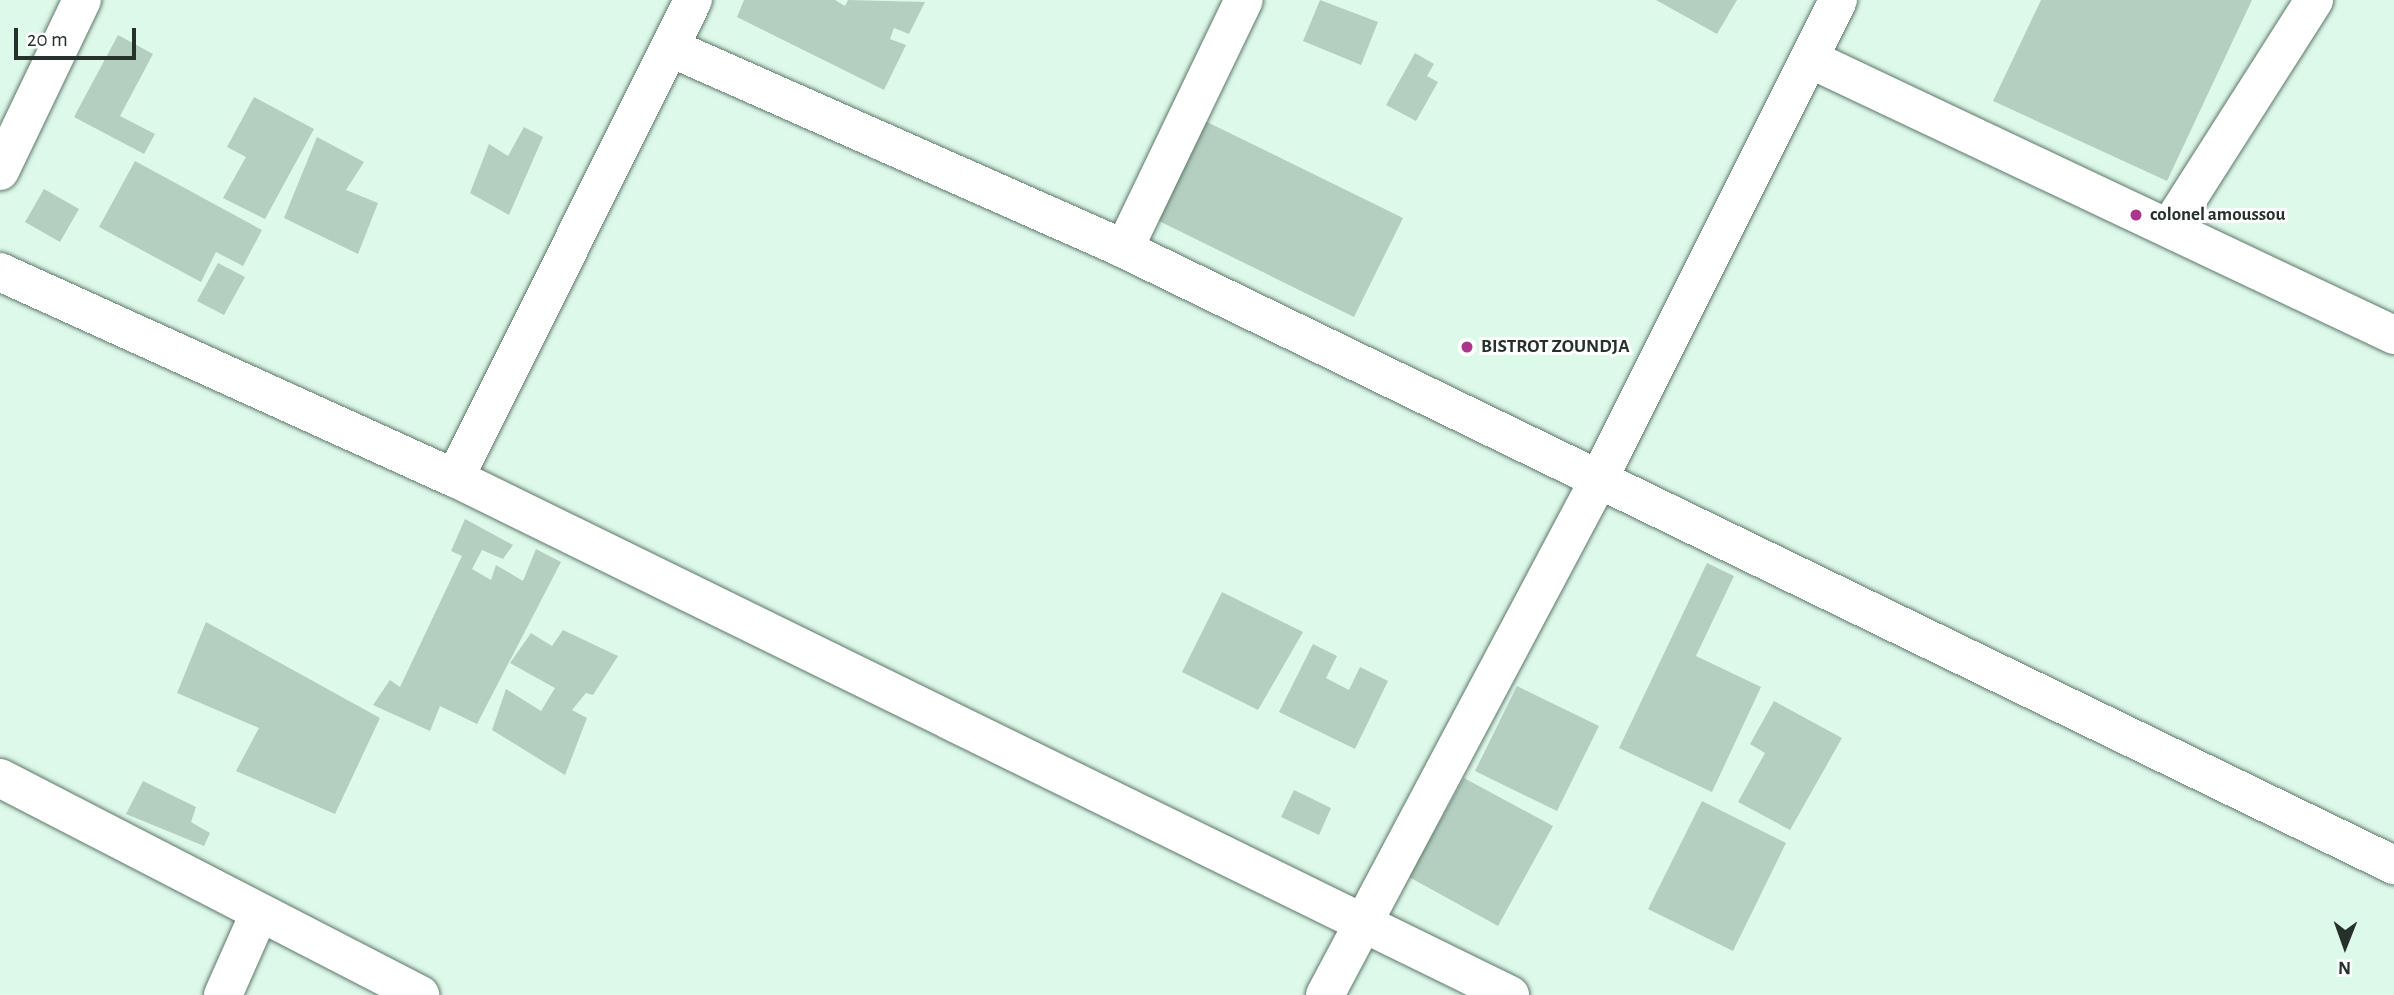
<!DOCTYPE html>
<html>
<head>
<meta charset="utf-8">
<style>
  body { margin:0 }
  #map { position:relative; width:2394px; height:995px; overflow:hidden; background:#ddf9ea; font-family:"Alegreya Sans",sans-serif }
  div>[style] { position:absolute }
  .building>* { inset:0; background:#b4cfc0 }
  .roads { filter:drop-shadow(0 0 2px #5e776a) drop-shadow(0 0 2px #5e776a) }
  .minor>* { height:38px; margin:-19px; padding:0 19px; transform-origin:19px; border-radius:19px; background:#fff }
  .dots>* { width:19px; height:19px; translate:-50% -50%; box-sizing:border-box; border:4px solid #fff; border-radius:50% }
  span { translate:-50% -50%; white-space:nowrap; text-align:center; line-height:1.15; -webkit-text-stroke:6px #fff; paint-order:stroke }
  .poi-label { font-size:19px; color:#27312c; font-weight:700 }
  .left { translate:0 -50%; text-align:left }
  .north { position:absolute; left:2310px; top:911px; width:70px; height:70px; -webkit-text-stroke:5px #fff; paint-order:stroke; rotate:181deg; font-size:19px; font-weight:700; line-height:28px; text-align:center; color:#27312c }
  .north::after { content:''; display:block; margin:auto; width:24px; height:32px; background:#27312c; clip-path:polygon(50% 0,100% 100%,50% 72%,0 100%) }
  .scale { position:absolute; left:14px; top:28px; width:122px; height:32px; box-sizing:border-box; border:4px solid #27312c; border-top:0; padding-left:9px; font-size:21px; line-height:24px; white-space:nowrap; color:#27312c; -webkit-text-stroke:5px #fff; paint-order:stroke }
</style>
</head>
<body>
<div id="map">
  <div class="building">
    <i style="clip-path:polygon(744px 0,835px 0,845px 6px,848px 0,925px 2px,909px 34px,894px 28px,890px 39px,906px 45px,884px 90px,737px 17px)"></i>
    <i style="clip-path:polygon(1320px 0,1378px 22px,1361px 65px,1303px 41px)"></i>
    <i style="clip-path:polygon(1656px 0,1737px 0,1717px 34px)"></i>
    <i style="clip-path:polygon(2041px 0,2252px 0,2167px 181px,1993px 101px)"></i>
    <i style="clip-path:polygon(118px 35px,153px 54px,120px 116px,155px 134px,144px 154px,74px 117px)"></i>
    <i style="clip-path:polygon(1415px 53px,1434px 64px,1427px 76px,1438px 82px,1416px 121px,1386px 105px)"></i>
    <i style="clip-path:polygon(254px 97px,314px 129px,265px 219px,223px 198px,246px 157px,227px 147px)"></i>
    <i style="clip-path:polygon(1205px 121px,1403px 218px,1354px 317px,1157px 220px)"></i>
    <i style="clip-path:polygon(524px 127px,543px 137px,509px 215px,470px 193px,489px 144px,508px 156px)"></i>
    <i style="clip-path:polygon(317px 137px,364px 162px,346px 190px,378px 203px,358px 254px,284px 218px)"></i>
    <i style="clip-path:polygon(135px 161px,262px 230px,243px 266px,216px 252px,201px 282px,99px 227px)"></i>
    <i style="clip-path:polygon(44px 189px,79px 209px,60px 242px,25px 222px)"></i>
    <i style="clip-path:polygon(218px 263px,245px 277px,224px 315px,197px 301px)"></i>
    <i style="clip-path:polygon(465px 519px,513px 545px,503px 559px,482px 550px,472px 569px,491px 580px,496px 565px,523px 581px,536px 549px,561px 562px,477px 724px,440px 706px,430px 731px,373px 705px,390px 680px,400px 687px,462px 556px,451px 551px)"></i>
    <i style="clip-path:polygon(1707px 563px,1734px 576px,1696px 656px,1761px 687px,1712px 792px,1619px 748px)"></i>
    <i style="clip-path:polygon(1222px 592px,1303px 632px,1258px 710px,1182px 672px)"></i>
    <i style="clip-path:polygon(206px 622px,380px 718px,335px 814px,236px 771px,259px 728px,177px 693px)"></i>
    <i style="clip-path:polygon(563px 630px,618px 656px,593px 695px,586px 693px,572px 710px,587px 718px,565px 775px,492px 730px,506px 689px,541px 711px,555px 688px,510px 663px,531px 633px,552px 646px)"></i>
    <i style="clip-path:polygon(1313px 644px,1337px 656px,1326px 678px,1349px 690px,1360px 667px,1388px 681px,1355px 749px,1279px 712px)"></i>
    <i style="clip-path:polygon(1517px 686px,1599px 726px,1557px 811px,1475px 771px)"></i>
    <i style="clip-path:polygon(1774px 701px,1842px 738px,1790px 830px,1738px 802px,1765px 753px,1750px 744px)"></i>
    <i style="clip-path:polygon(1464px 778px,1553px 826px,1498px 926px,1409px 877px)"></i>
    <i style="clip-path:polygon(143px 781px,196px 807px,191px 822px,210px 833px,204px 846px,126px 814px)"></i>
    <i style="clip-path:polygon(1294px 790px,1331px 808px,1319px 835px,1281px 817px)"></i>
    <i style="clip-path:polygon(1702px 801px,1786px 843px,1733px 951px,1648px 909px)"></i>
  </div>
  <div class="roads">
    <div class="minor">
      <i style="left:671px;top:48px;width:496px;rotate:23.9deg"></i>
      <i style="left:1124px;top:249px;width:1412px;rotate:25.88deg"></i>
      <i style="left:1812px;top:60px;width:644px;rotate:25.29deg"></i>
      <i style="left:0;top:171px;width:190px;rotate:-64.4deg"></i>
      <i style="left:2169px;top:228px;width:270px;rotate:-57.5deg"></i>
      <i style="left:1124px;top:249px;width:276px;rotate:-64.3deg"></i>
      <i style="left:0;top:272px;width:499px;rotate:24.4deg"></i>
      <i style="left:455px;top:478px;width:1175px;rotate:26.11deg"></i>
      <i style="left:455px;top:478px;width:534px;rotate:-63.53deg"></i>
      <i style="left:0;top:778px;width:473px;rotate:27.3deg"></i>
      <i style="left:223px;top:995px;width:86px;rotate:-66.1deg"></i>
      <i style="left:1325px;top:995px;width:580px;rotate:-62.02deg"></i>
      <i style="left:1597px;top:483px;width:540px;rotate:-63.48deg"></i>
    </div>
  </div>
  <div class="dots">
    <i style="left:2136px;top:215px;background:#ad368d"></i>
    <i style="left:1467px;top:347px;background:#ad368d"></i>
  </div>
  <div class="poi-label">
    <span class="left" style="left:2150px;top:215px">colonel amoussou</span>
    <span class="left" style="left:1481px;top:347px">BISTROT ZOUNDJA</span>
  </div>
  <div class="north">N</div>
  <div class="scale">20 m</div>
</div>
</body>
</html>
